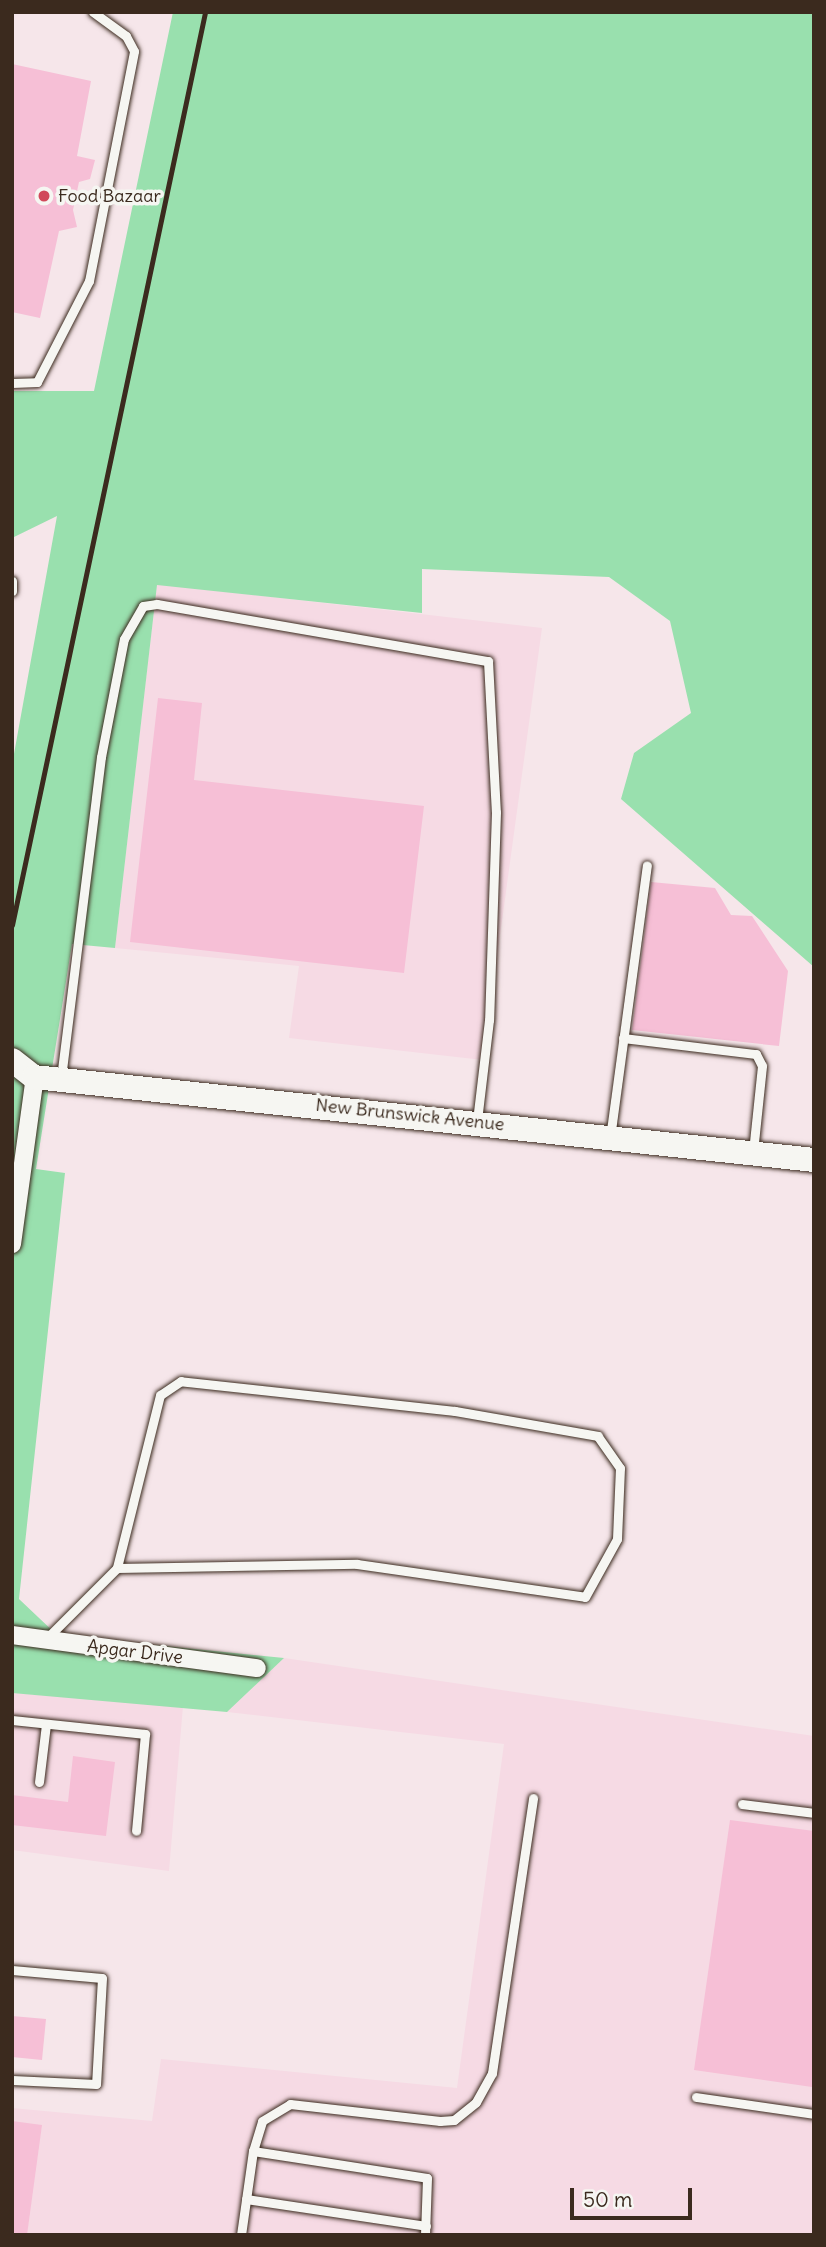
<!DOCTYPE html>
<html>
<head>
<meta charset="utf-8">
<style>
  body { margin:0 }
  #map { position:relative; width:826px; height:2247px; overflow:hidden; background:#f6e6ea; font-family:Delius,sans-serif }
  div>[style] { position:absolute }
  .built>* { inset:0; background:#f6dae4 }
  .green>* { inset:0; background:#99e0ae }
  .building>* { inset:0; background:#f6bfd6 }
  .roads { filter:drop-shadow(0 0 2px #3b2a1e) drop-shadow(0 0 2px #3b2a1e) }
  .lane>* { height:9px; margin:-4.5px; padding:0 4.5px; transform-origin:4.5px; border-radius:4.5px; background:#f6f6f2 }
  .street>* { height:18px; margin:-9px; padding:0 9px; transform-origin:9px; border-radius:9px; background:#f6f6f2 }
  .secondary>* { height:24px; margin:-12px; padding:0 12px; transform-origin:12px; border-radius:12px; background:#f6f6f2 }
  .rail>* { height:5px; margin:-2.5px; padding:0 2.5px; transform-origin:2.5px; border-radius:2.5px; background:#3b2a1e }
  .dots>* { width:19px; height:19px; translate:-50% -50%; box-sizing:border-box; border:4px solid #f6f6f2; border-radius:50% }
  span { translate:-50% -50%; white-space:nowrap; text-align:center; line-height:1.15; -webkit-text-stroke:7px #f6f6f2; paint-order:stroke }
  .poi-label { font-size:18px; color:#3b2a1e }
  .left { translate:0 -50%; text-align:left }
  .street-label { font-size:18px; color:#3b2a1e }
  .frame { position:absolute; inset:0; border:14px solid #3b2a1e; pointer-events:none }
  .scale { position:absolute; left:570px; top:2188px; width:122px; height:32px; box-sizing:border-box; border:4px solid #3b2a1e; border-top:0; padding-left:9px; font-size:21px; line-height:24px; white-space:nowrap; color:#3b2a1e; -webkit-text-stroke:5px #f6f6f2; paint-order:stroke }
</style>
</head>
<body>
<div id="map">
  <div class="built">
    <i style="clip-path:polygon(157px 584px,542px 628px,483px 1060px,289px 1038px,299px 966px,115px 948px)"></i>
    <i style="clip-path:polygon(284px 1658px,814px 1736px,814px 2235px,12px 2235px,12px 2108px,152px 2121px,161px 2059px,457px 2088px,504px 1744px,227px 1712px)"></i>
    <i style="clip-path:polygon(12px 1693px,183px 1706px,169px 1871px,12px 1850px)"></i>
  </div>
  <div class="green">
    <i style="clip-path:polygon(173px 12px,814px 12px,814px 967px,621px 799px,634px 753px,691px 713px,670px 621px,609px 577px,422px 569px,422px 613px,157px 585px,115px 948px,72px 944px,36px 1169px,65px 1173px,19px 1599px,57px 1635px,284px 1658px,227px 1712px,12px 1693px,12px 765px,57px 516px,12px 538px,12px 391px,94px 391px)"></i>
  </div>
  <div class="building">
    <i style="clip-path:polygon(12px 64px,91px 81px,77px 156px,95px 160px,90px 179px,79px 182px,73px 210px,77px 227px,59px 231px,40px 318px,12px 312px)"></i>
    <i style="clip-path:polygon(158px 698px,202px 703px,194px 780px,424px 806px,404px 973px,130px 942px)"></i>
    <i style="clip-path:polygon(651px 882px,715px 888px,731px 915px,752px 916px,788px 971px,779px 1046px,632px 1030px)"></i>
    <i style="clip-path:polygon(73px 1756px,115px 1762px,106px 1836px,12px 1825px,12px 1795px,68px 1802px)"></i>
    <i style="clip-path:polygon(730px 1820px,814px 1831px,812px 2087px,694px 2070px)"></i>
    <i style="clip-path:polygon(12px 2016px,46px 2019px,42px 2060px,12px 2057px)"></i>
    <i style="clip-path:polygon(12px 2121px,42px 2125px,27px 2235px,12px 2235px)"></i>
  </div>
  <div class="roads">
    <div class="lane">
      <i style="left:12px;top:383px;width:25px;rotate:-2deg"></i>
      <i style="left:37px;top:382px;width:114px;rotate:-62.8deg"></i>
      <i style="left:89px;top:281px;width:234px;rotate:-78.9deg"></i>
      <i style="left:134px;top:51px;width:17px;rotate:-118deg"></i>
      <i style="left:126px;top:36px;width:41px;rotate:-144deg"></i>
      <i style="left:12px;top:581px;width:10px;rotate:90deg"></i>
      <i style="left:623px;top:1038px;width:134px;rotate:6.9deg"></i>
      <i style="left:756px;top:1054px;width:13px;rotate:63deg"></i>
      <i style="left:762px;top:1066px;width:85px;rotate:96deg"></i>
      <i style="left:61px;top:1078px;width:323px;rotate:-82.9deg"></i>
      <i style="left:101px;top:757px;width:120px;rotate:-79deg"></i>
      <i style="left:124px;top:639px;width:38px;rotate:-60deg"></i>
      <i style="left:143px;top:606px;width:14px;rotate:-8deg"></i>
      <i style="left:157px;top:604px;width:336px;rotate:9.8deg"></i>
      <i style="left:488px;top:661px;width:151px;rotate:87deg"></i>
      <i style="left:496px;top:812px;width:208px;rotate:91.9deg"></i>
      <i style="left:489px;top:1020px;width:102px;rotate:96.8deg"></i>
      <i style="left:610px;top:1138px;width:275px;rotate:-82.3deg"></i>
      <i style="left:46px;top:1639px;width:100px;rotate:-45deg"></i>
      <i style="left:117px;top:1568px;width:240px;rotate:-1deg"></i>
      <i style="left:357px;top:1564px;width:230px;rotate:8.2deg"></i>
      <i style="left:585px;top:1597px;width:66px;rotate:-61.1deg"></i>
      <i style="left:617px;top:1539px;width:71px;rotate:-87.6deg"></i>
      <i style="left:620px;top:1468px;width:39px;rotate:-125deg"></i>
      <i style="left:598px;top:1436px;width:145px;rotate:-170.1deg"></i>
      <i style="left:455px;top:1411px;width:276px;rotate:-173.8deg"></i>
      <i style="left:181px;top:1381px;width:25px;rotate:146deg"></i>
      <i style="left:160px;top:1395px;width:178px;rotate:104deg"></i>
      <i style="left:12px;top:1720px;width:134px;rotate:6deg"></i>
      <i style="left:145px;top:1734px;width:97px;rotate:95.3deg"></i>
      <i style="left:39px;top:1782px;width:58px;rotate:-83.1deg"></i>
      <i style="left:742px;top:1804px;width:73px;rotate:7.1deg"></i>
      <i style="left:12px;top:1970px;width:90px;rotate:5.1deg"></i>
      <i style="left:102px;top:1978px;width:106px;rotate:93.2deg"></i>
      <i style="left:96px;top:2084px;width:84px;rotate:-177.3deg"></i>
      <i style="left:696px;top:2097px;width:119px;rotate:8.2deg"></i>
      <i style="left:253px;top:2151px;width:31px;rotate:-73deg"></i>
      <i style="left:262px;top:2121px;width:33px;rotate:-31deg"></i>
      <i style="left:290px;top:2104px;width:151px;rotate:6.5deg"></i>
      <i style="left:440px;top:2121px;width:14px;rotate:-4deg"></i>
      <i style="left:454px;top:2120px;width:28px;rotate:-39deg"></i>
      <i style="left:476px;top:2102px;width:33px;rotate:-61deg"></i>
      <i style="left:492px;top:2073px;width:278px;rotate:-81.5deg"></i>
      <i style="left:246px;top:2199px;width:182px;rotate:8.5deg"></i>
      <i style="left:241px;top:2235px;width:85px;rotate:-81.9deg"></i>
      <i style="left:253px;top:2151px;width:176px;rotate:8.8deg"></i>
      <i style="left:427px;top:2178px;width:57px;rotate:92deg"></i>
    </div>
    <div class="street">
      <i style="left:12px;top:1244px;width:169px;rotate:-82.2deg"></i>
      <i style="left:12px;top:1635px;width:247px;rotate:7.7deg"></i>
    </div>
    <div class="secondary">
      <i style="left:12px;top:1060px;width:28px;rotate:38deg"></i>
      <i style="left:34px;top:1077px;width:784px;rotate:6.07deg"></i>
    </div>
  </div>
  <div class="rail">
    <i style="left:12px;top:925px;width:933px;rotate:-78.06deg"></i>
  </div>
  <div class="dots">
    <i style="left:44px;top:196px;background:#d1495b"></i>
  </div>
  <div class="poi-label">
    <span class="left" style="left:58px;top:196px">Food Bazaar</span>
  </div>
  <div class="street-label">
    <span style="left:410px;top:1115px;rotate:6deg">New Brunswick Avenue</span>
    <span style="left:135px;top:1652px;rotate:7deg">Apgar Drive</span>
  </div>
  <div class="frame"></div>
  <div class="scale">50 m</div>
</div>
</body>
</html>
